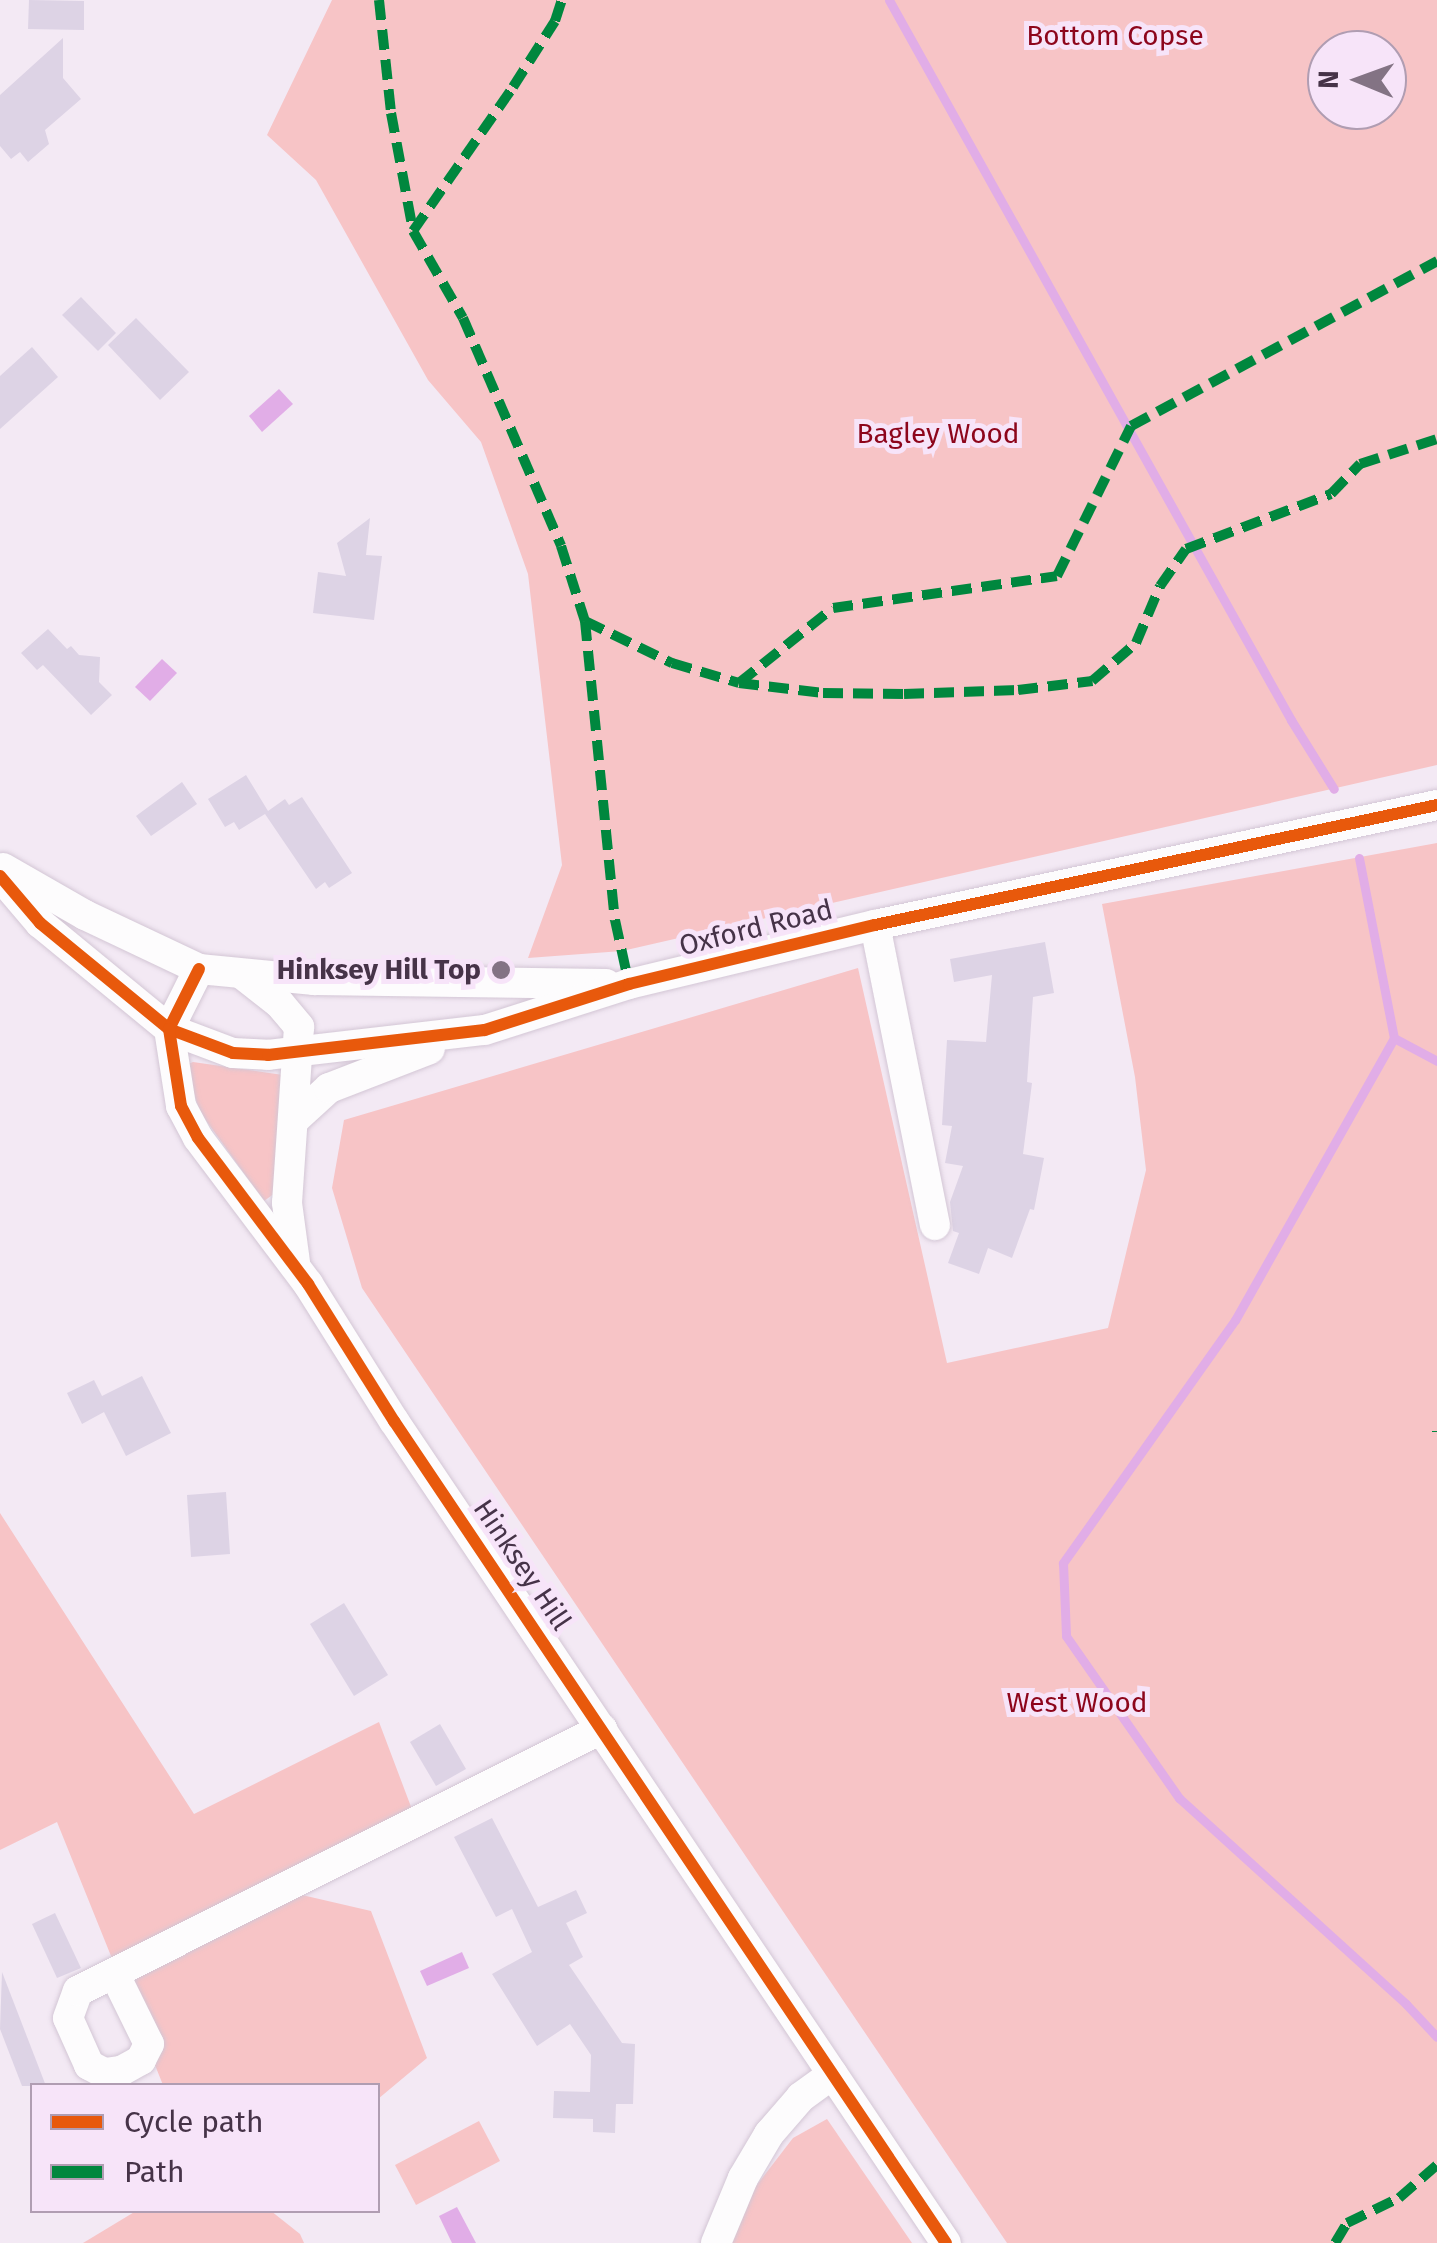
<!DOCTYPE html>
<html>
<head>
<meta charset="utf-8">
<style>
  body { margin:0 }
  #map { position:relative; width:1437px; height:2243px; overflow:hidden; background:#f3e9f4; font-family:"Fira Sans",sans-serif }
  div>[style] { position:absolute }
  .green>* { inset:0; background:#f7c4c6 }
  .water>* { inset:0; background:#e1ade7 }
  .stream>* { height:9px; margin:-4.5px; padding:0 4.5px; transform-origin:4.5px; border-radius:4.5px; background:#e1ade7 }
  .building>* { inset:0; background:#ddd3e5 }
  .roads { filter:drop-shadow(0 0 2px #d3c6d5) drop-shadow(0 0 2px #d3c6d5) }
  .minor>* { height:30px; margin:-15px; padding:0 15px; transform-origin:15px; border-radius:15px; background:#fdfcfd }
  .quiet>* { height:10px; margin-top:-5px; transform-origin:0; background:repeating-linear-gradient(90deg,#00873e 0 20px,transparent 0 30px) }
  .cycleway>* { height:12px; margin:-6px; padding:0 6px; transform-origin:6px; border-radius:6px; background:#e8590c }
  .dots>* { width:28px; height:28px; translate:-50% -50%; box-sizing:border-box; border:5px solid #f7e4f9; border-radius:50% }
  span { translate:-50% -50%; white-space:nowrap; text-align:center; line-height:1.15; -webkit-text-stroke:10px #f7e4f9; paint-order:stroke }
  .park-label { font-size:28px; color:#8d051b }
  .street-label { font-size:28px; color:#463348 }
  .poi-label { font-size:28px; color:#463348; font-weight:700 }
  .right { translate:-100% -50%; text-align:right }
  .legend { position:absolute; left:30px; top:2083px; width:350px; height:130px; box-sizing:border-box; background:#f7e4f9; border:2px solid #b09db2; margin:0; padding:12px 18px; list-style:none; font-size:30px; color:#463348 }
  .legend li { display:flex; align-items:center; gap:20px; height:50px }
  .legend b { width:50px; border:2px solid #b09db2 }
  .north { position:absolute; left:1307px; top:30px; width:100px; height:100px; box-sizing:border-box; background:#f7e4f9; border:2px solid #b09db2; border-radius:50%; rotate:271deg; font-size:28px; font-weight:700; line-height:40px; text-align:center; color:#463348 }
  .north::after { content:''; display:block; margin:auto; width:35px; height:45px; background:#837384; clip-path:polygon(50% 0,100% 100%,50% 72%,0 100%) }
</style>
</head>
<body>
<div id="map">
  <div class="green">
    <i style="clip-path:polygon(evenodd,332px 0,1437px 0,1437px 765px,622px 951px,528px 958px,562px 865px,528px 574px,481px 442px,428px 380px,316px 180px,267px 135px,332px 0,1327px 50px,1387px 50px,1387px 110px,1327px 110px,1327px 50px)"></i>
    <i style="clip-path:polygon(1437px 843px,1437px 2243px,1007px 2243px,362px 1288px,332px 1188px,344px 1120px,858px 968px,947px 1363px,1108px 1328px,1146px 1170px,1135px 1077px,1102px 904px)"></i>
    <i style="clip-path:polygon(193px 1062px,283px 1075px,275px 1193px,264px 1201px,200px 1112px,190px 1081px,188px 1064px)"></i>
    <i style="clip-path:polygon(0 1513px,194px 1814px,379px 1722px,413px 1812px,302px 1895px,371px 1911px,427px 2058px,378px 2099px,378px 2086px,163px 2085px,57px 1822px,0 1850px)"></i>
    <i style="clip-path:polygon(827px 2119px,912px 2243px,730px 2243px,746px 2199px,793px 2138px)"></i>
    <i style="clip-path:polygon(479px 2121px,500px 2161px,416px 2205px,395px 2165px)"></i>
    <i style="clip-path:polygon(136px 2211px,271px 2211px,300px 2234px,304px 2243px,83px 2243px)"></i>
  </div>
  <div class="water">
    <i style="clip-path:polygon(279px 389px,293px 404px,262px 432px,249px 416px)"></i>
    <i style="clip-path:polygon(162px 659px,177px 673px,150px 701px,135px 687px)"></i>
    <i style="clip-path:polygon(462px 1952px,469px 1968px,427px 1986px,420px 1971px)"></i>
    <i style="clip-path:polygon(457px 2207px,476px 2243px,452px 2243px,439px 2216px)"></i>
  </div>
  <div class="stream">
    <i style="left:889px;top:0;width:825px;rotate:60.82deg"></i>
    <i style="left:1291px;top:720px;width:81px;rotate:58.1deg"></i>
    <i style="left:1359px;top:858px;width:183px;rotate:79deg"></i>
    <i style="left:1394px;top:1038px;width:49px;rotate:28.1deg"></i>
    <i style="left:1394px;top:1038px;width:324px;rotate:119.4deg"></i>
    <i style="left:1235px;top:1320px;width:298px;rotate:125.3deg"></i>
    <i style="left:1063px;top:1563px;width:73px;rotate:87.6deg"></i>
    <i style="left:1066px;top:1636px;width:198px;rotate:55.1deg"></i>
    <i style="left:1179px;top:1798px;width:307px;rotate:42.2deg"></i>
    <i style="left:1406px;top:2004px;width:45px;rotate:46.8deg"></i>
  </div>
  <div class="building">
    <i style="clip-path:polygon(29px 0,84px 1px,84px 30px,28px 29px)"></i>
    <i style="clip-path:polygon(63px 38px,63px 78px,81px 99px,45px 130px,49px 144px,28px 162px,20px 152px,11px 159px,0 146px,0 95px)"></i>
    <i style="clip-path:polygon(81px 297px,116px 333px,98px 351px,62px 315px)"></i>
    <i style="clip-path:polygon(136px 318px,189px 372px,160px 400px,108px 345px)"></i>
    <i style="clip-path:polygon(32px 347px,58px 377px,0 429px,0 376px)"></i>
    <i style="clip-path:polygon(370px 518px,366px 555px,382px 556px,374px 620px,313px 613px,318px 572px,346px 576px,337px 543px)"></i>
    <i style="clip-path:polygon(48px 629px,67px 649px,71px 646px,79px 655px,100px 657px,99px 682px,112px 695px,91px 715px,43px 665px,37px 670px,21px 653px)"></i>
    <i style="clip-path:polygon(246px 775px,268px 811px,285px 799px,289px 805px,302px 797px,352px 873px,329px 888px,325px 882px,316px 889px,265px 814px,239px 830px,234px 822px,225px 827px,208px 799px)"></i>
    <i style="clip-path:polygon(182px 782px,197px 804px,151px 836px,136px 816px)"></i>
    <i style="clip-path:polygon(1045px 942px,1054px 993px,1033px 997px,1027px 1082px,1032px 1083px,1023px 1154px,1044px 1158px,1034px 1210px,1030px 1209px,1012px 1258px,988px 1248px,979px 1274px,948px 1263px,959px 1233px,953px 1231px,950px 1202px,963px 1166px,945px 1163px,952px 1126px,942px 1125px,947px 1040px,986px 1042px,992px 975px,954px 982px,950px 959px)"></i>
    <i style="clip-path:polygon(142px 1376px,171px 1433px,126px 1456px,104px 1412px,82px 1424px,67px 1393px,94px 1380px,102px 1396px)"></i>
    <i style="clip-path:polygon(226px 1492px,230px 1554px,191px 1557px,187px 1495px)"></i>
    <i style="clip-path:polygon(344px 1603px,388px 1675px,354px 1696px,310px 1624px)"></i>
    <i style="clip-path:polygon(440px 1724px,466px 1769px,436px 1786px,410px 1742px)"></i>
    <i style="clip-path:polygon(492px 1818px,538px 1907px,576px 1890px,587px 1913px,566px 1923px,583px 1957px,569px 1965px,622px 2043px,635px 2044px,633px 2104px,616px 2104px,615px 2133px,593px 2132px,593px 2119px,553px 2118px,554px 2091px,590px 2092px,591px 2055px,570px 2024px,537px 2046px,492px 1974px,532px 1952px,512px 1909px,496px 1917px,454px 1837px)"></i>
    <i style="clip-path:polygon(55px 1913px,81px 1968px,57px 1978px,32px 1924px)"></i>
    <i style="clip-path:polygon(2px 1972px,46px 2086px,22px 2086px,0 2029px)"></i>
  </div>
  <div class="roads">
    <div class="minor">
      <i style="left:3px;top:868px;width:95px;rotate:29.8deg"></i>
      <i style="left:85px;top:915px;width:126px;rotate:25.3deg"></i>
      <i style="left:199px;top:969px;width:116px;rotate:5.5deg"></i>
      <i style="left:314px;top:980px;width:292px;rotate:0.8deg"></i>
      <i style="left:0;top:876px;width:62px;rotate:49.6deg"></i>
      <i style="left:40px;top:923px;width:167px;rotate:39.4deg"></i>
      <i style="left:169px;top:1029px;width:68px;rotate:20.6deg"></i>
      <i style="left:233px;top:1053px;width:35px;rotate:3deg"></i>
      <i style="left:268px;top:1055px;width:218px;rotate:-6.6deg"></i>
      <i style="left:485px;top:1030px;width:151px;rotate:-17.7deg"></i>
      <i style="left:629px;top:984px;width:253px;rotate:-13.5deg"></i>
      <i style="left:875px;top:925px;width:575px;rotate:-12.05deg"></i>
      <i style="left:875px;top:925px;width:306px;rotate:78.7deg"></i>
      <i style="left:199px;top:969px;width:67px;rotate:116.6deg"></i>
      <i style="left:169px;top:1029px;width:78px;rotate:81.1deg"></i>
      <i style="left:181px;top:1106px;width:36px;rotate:62deg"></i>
      <i style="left:198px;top:1138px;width:183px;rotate:53deg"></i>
      <i style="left:308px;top:1284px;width:162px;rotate:57.9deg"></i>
      <i style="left:394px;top:1421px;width:990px;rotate:56.12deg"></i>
      <i style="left:243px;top:975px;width:47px;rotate:38.1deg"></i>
      <i style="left:280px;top:1004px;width:30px;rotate:50deg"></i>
      <i style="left:299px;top:1027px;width:176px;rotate:93.9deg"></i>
      <i style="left:287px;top:1203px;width:60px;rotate:82.3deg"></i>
      <i style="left:293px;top:1121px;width:49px;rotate:-42.5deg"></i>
      <i style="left:329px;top:1088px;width:108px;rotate:-21.1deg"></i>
      <i style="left:114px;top:1973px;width:79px;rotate:63.8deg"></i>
      <i style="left:149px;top:2044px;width:18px;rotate:117deg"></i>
      <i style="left:141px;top:2060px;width:23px;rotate:151deg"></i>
      <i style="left:121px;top:2071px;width:17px;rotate:173deg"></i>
      <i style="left:104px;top:2073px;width:17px;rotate:-152deg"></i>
      <i style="left:89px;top:2065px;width:51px;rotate:-114.1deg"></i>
      <i style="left:68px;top:2018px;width:29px;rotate:-70deg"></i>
      <i style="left:78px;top:1991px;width:586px;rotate:-26.57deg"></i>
      <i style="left:716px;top:2243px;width:70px;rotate:-67.4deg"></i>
      <i style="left:743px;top:2178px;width:51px;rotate:-59.4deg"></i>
      <i style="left:769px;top:2134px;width:49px;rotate:-49.1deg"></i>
      <i style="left:801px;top:2097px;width:39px;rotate:-36deg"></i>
    </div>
  </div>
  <div class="quiet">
    <i style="left:379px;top:0;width:114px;rotate:83.9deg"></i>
    <i style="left:391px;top:113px;width:120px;rotate:79.4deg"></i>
    <i style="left:413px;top:231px;width:100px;rotate:60.1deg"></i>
    <i style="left:463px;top:318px;width:248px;rotate:66.7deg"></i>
    <i style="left:561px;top:546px;width:79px;rotate:72.3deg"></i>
    <i style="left:585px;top:621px;width:301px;rotate:84.3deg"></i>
    <i style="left:615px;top:920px;width:66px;rotate:77.7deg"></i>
    <i style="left:413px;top:231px;width:175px;rotate:-55.2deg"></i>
    <i style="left:513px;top:87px;width:78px;rotate:-57.5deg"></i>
    <i style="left:555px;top:21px;width:22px;rotate:-72deg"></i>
    <i style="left:585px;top:621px;width:97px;rotate:25.8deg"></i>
    <i style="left:672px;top:663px;width:70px;rotate:16.6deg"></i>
    <i style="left:739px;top:683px;width:85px;rotate:6.8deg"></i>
    <i style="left:823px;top:693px;width:81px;rotate:0.7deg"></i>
    <i style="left:904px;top:694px;width:114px;rotate:-2deg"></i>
    <i style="left:1018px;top:690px;width:75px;rotate:-6.9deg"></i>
    <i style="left:1092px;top:681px;width:58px;rotate:-40.8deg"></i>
    <i style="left:1136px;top:643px;width:62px;rotate:-67.2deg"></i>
    <i style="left:1160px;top:586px;width:45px;rotate:-54.9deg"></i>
    <i style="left:1186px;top:549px;width:155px;rotate:-20.8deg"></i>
    <i style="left:1331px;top:494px;width:42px;rotate:-46deg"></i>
    <i style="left:1360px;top:464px;width:81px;rotate:-18deg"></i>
    <i style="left:739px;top:683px;width:120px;rotate:-38.6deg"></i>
    <i style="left:833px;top:608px;width:226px;rotate:-8.1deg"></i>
    <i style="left:1057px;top:576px;width:167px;rotate:-63.7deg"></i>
    <i style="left:1131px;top:426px;width:348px;rotate:-28.3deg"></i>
    <i style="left:1437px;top:1431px;width:1px;rotate:90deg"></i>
    <i style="left:1335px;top:2243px;width:23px;rotate:-59deg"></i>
    <i style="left:1347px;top:2223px;width:58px;rotate:-25.7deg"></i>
    <i style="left:1399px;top:2198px;width:50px;rotate:-41deg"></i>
  </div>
  <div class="cycleway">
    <i style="left:0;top:876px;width:62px;rotate:49.6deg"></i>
    <i style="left:40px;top:923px;width:167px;rotate:39.4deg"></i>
    <i style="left:169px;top:1029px;width:68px;rotate:20.6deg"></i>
    <i style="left:233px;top:1053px;width:35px;rotate:3deg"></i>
    <i style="left:268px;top:1055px;width:218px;rotate:-6.6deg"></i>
    <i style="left:485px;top:1030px;width:151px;rotate:-17.7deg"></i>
    <i style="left:629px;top:984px;width:253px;rotate:-13.5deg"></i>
    <i style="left:875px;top:925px;width:575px;rotate:-12.05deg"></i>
    <i style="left:199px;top:969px;width:67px;rotate:116.6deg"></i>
    <i style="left:169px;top:1029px;width:78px;rotate:81.1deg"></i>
    <i style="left:181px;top:1106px;width:36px;rotate:62deg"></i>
    <i style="left:198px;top:1138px;width:183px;rotate:53deg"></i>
    <i style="left:308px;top:1284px;width:162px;rotate:57.9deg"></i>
    <i style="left:394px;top:1421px;width:990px;rotate:56.12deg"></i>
  </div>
  <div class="dots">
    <i style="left:501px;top:970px;background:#837384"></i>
  </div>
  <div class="park-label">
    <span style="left:1115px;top:36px">Bottom Copse</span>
    <span style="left:938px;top:434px">Bagley Wood</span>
    <span style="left:1077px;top:1703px">West Wood</span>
  </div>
  <div class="street-label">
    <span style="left:756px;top:928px;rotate:-14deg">Oxford Road</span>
    <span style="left:522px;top:1565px;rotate:56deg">Hinksey Hill</span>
  </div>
  <div class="poi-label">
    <span class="right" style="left:481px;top:970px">Hinksey Hill Top</span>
  </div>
  <ul class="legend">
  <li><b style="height:12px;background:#e8590c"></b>Cycle path</li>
  <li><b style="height:12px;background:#00873e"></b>Path</li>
  </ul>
  <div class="north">N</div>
</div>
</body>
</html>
